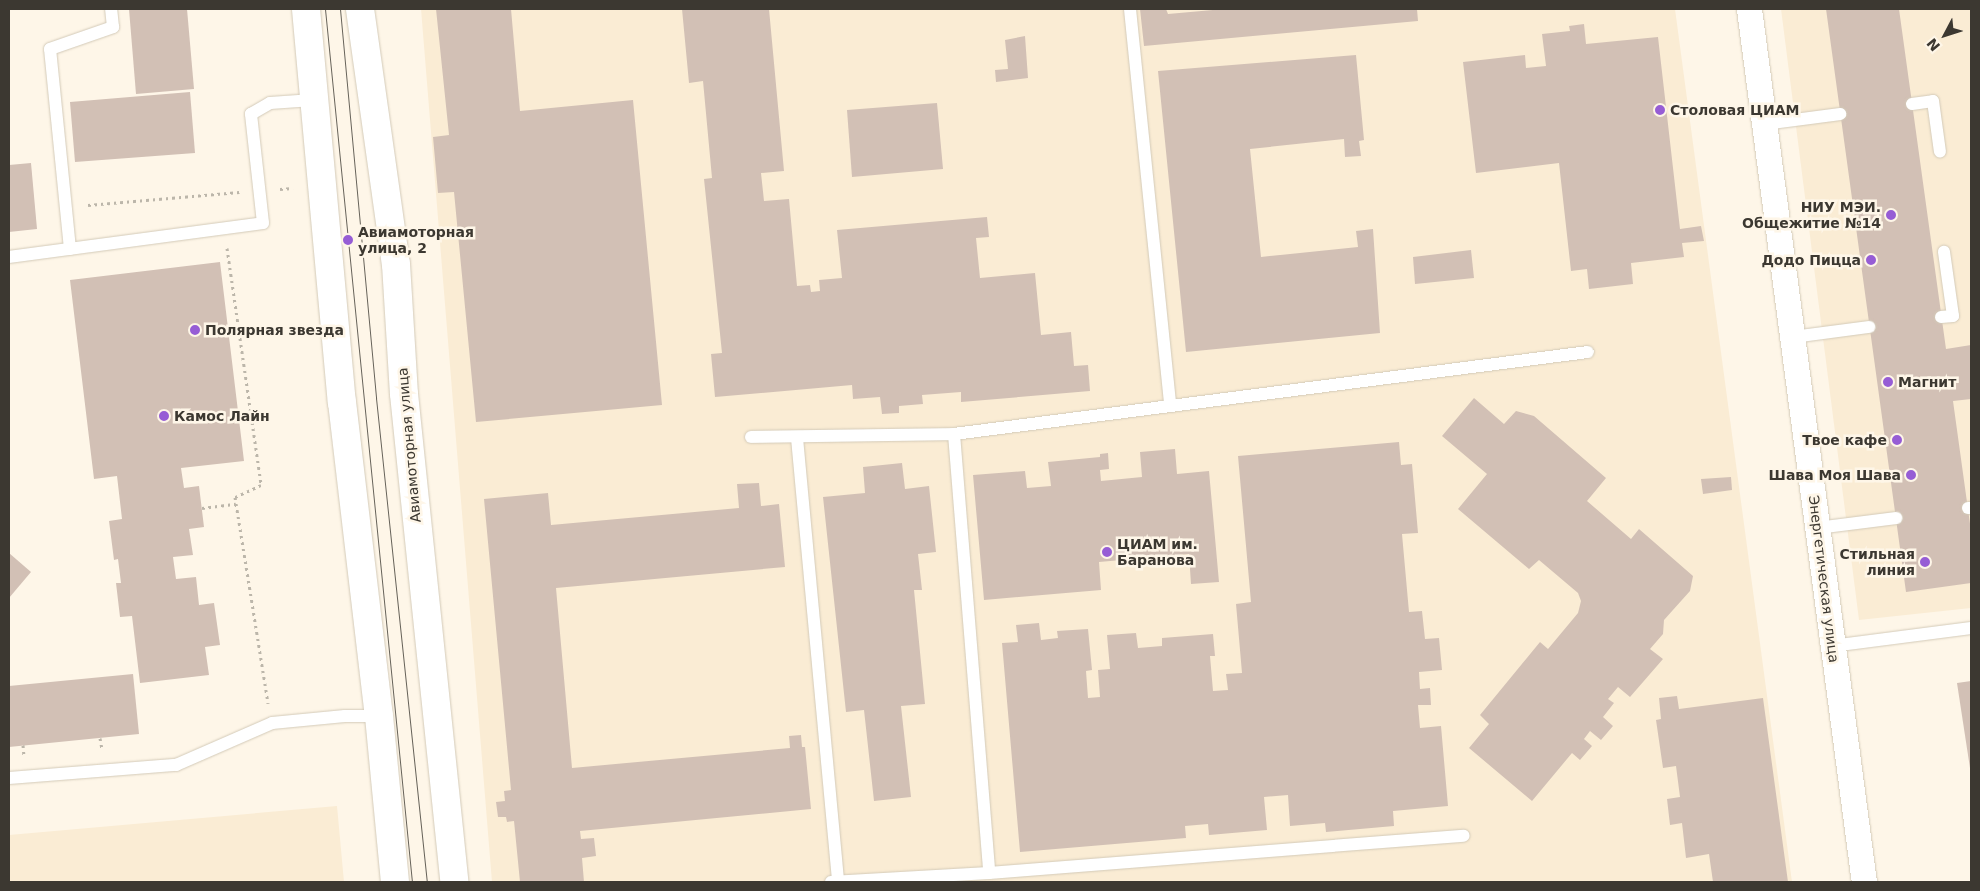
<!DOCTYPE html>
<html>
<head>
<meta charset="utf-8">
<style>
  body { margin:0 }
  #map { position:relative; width:1980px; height:891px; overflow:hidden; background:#fef6e8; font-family:"DejaVu Sans",sans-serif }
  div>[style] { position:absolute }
  .built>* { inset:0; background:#faecd4 }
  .building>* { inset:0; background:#d2c0b5 }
  .path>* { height:3px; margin-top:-1.5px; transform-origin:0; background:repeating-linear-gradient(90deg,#bcb6aa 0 2.5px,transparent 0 6.5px) }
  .roads { filter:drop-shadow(0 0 1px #d3cab8) drop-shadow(0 0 1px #d3cab8) }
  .lane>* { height:12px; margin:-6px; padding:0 6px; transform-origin:6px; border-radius:6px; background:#fff }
  .street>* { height:25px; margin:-12.5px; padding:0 12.5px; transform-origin:12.5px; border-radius:12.5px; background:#fff }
  .secondary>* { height:28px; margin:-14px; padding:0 14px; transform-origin:14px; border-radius:14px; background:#fff }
  .tram>* { height:1px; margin:-0.5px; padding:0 0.5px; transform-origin:0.5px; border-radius:0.5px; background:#666259 }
  .dots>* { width:14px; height:14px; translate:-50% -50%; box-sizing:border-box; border:2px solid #fef6e8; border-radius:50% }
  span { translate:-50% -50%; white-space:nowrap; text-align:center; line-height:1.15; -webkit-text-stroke:5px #fef6e8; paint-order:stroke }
  .poi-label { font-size:14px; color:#3c3831; font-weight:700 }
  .left { translate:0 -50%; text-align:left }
  .right { translate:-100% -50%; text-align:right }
  .street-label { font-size:14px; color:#3c3831 }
  .frame { position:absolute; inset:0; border:10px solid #3c3831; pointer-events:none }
  .north { position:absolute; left:1920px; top:10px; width:50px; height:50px; -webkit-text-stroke:4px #fef6e8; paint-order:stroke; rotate:230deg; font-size:14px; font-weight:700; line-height:20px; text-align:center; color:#3c3831 }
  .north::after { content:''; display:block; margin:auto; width:18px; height:22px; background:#3c3831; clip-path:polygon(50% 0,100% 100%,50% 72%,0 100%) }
</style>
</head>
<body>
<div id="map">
  <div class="built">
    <i style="clip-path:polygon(421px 9px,1675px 9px,1792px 882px,492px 882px)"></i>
    <i style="clip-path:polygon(1781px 9px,1971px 9px,1971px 608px,1859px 620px)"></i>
    <i style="clip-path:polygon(337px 806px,344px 882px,9px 882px,9px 835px)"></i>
  </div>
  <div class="building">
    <i style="clip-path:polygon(129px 9px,187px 9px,194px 89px,136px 94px)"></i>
    <i style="clip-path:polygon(436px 9px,511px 9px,520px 111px,633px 100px,662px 405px,476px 422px,454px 192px,438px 193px,433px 137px,449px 135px)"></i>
    <i style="clip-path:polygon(682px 9px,769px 9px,784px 171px,761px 173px,764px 201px,789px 199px,797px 286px,810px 285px,811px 292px,820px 291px,819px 280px,842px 278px,837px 230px,987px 217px,989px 237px,976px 238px,980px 278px,1035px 273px,1041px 335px,1071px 332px,1074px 366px,1088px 365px,1090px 391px,961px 402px,961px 392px,922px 395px,923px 404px,899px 406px,899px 413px,882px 414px,880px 397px,853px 399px,852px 385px,715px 397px,711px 354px,722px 353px,704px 179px,712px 178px,703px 81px,689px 83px)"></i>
    <i style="clip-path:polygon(1140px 9px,1166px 9px,1168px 14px,1224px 9px,1417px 9px,1418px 21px,1144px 46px)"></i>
    <i style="clip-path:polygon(1826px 9px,1899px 9px,1946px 349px,1971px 345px,1971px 399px,1953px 401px,1971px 531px,1971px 583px,1906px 592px)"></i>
    <i style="clip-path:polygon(1584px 24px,1586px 44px,1658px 37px,1680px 229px,1701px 226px,1704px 241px,1682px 243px,1684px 257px,1631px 263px,1633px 284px,1589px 289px,1587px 269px,1571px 271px,1559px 163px,1476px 173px,1463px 62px,1525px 55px,1526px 68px,1546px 66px,1542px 34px,1570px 31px,1569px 26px)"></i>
    <i style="clip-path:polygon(1025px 36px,1028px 78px,996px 82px,995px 70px,1008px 69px,1005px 40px)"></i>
    <i style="clip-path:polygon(1356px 55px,1364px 140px,1359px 141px,1361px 156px,1345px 157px,1344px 139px,1250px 149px,1261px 257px,1358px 247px,1356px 231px,1373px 229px,1380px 333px,1186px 352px,1158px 71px)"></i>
    <i style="clip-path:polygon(190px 92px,195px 153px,75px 162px,70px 102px)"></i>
    <i style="clip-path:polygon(937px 103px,943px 169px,852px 177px,847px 110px)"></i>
    <i style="clip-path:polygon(31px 163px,37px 229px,9px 232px,9px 165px)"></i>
    <i style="clip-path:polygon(1471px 250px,1474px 278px,1415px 284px,1413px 257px)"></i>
    <i style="clip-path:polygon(220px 262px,244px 461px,181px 468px,184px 488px,199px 486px,204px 527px,189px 529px,193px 555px,173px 557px,176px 579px,196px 577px,199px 605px,214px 603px,220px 645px,205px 647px,209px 675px,140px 683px,132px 616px,120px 617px,116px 583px,121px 583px,118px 559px,114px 560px,109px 521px,122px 519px,117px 476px,94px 479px,70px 280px)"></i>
    <i style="clip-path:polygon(1474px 398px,1504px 424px,1516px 411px,1534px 416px,1606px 478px,1587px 501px,1631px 539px,1639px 529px,1693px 576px,1690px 591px,1664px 620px,1663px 634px,1650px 649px,1663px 659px,1630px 697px,1618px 687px,1608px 699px,1614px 703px,1603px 717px,1613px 726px,1601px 740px,1590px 731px,1584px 739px,1592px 746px,1580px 760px,1572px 753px,1532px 801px,1469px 748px,1489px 724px,1480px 715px,1540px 642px,1548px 649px,1578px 613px,1581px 601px,1578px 593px,1539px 560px,1529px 569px,1458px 509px,1487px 474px,1442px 436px)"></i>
    <i style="clip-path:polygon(1399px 442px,1401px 465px,1412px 464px,1418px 533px,1402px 534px,1409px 612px,1422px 611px,1425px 639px,1439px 638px,1442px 670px,1419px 672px,1420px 689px,1430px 688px,1431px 705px,1418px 705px,1420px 728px,1441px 726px,1448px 806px,1393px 811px,1394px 826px,1326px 832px,1325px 823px,1290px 826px,1288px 795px,1264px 797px,1267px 830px,1209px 835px,1208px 824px,1185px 826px,1186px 838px,1020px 852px,1002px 643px,1018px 642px,1016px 625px,1039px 623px,1041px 640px,1058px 638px,1057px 631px,1088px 629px,1092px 670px,1086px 671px,1088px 698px,1100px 697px,1098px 670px,1110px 669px,1107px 635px,1136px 633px,1138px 648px,1162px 646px,1162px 638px,1213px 634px,1215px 656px,1210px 656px,1213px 691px,1228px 690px,1226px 674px,1242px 673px,1236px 604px,1251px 602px,1238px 456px)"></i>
    <i style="clip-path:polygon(1175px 449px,1177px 474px,1209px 471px,1219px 582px,1191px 584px,1189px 554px,1099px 562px,1101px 590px,984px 600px,973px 475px,1025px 471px,1027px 488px,1051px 486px,1048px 462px,1100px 457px,1100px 454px,1108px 453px,1109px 469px,1100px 470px,1101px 481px,1142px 477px,1140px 452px)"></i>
    <i style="clip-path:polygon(902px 463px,905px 489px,929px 486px,936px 552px,918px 554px,922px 590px,914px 590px,925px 704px,901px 706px,911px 797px,874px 801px,864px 710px,846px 712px,823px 497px,865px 493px,863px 467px)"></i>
    <i style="clip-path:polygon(1731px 477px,1732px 490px,1703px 494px,1701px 479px)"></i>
    <i style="clip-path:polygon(759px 483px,761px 506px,779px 504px,785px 567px,556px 588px,572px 768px,790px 748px,789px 736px,801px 735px,802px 747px,805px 747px,811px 809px,580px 831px,581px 839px,594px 838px,596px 856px,582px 858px,584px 882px,520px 882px,514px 821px,507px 822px,506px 817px,498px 817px,496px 802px,505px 801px,504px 791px,511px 790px,484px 499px,548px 493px,551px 525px,739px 508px,737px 484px)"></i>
    <i style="clip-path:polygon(9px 553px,31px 572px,9px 598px)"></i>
    <i style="clip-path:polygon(133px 674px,139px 734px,9px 747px,9px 686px)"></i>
    <i style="clip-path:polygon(1971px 681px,1971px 768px,1970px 768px,1957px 683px)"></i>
    <i style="clip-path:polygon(1677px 696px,1679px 709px,1763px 698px,1788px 882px,1713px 882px,1709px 854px,1686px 858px,1682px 823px,1670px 825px,1667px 799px,1680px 797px,1676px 766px,1663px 768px,1656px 720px,1661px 719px,1659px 698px)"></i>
  </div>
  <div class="path">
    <i style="left:280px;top:189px;width:13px;rotate:-4deg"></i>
    <i style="left:88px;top:205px;width:152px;rotate:-4.9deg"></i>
    <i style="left:227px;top:248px;width:239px;rotate:81.8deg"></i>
    <i style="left:261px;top:485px;width:29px;rotate:155deg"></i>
    <i style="left:235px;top:497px;width:209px;rotate:80.9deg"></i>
    <i style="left:202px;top:508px;width:34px;rotate:-7deg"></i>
    <i style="left:100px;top:738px;width:11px;rotate:80deg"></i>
    <i style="left:23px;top:745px;width:11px;rotate:85deg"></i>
  </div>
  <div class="roads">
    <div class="lane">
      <i style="left:1130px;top:9px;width:398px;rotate:84.2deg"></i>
      <i style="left:1912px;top:104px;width:21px;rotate:-8deg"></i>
      <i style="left:1933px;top:101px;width:51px;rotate:82.2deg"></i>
      <i style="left:1764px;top:124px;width:77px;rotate:-7.5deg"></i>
      <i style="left:70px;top:249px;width:201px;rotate:-95.7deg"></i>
      <i style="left:50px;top:49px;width:67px;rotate:-19.2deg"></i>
      <i style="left:113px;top:27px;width:18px;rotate:-96deg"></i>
      <i style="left:9px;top:257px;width:256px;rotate:-7.6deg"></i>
      <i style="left:263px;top:223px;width:110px;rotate:-96.3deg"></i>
      <i style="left:251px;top:114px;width:22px;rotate:-30deg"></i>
      <i style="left:270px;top:103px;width:43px;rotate:-4deg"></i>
      <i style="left:1941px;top:317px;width:12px;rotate:-5deg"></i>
      <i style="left:1953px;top:316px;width:65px;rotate:-98deg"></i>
      <i style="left:1793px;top:337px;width:77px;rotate:-7.5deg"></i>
      <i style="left:954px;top:434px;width:440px;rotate:85.4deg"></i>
      <i style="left:751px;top:437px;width:203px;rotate:-0.8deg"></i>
      <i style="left:954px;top:434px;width:639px;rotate:-7.37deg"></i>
      <i style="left:797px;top:438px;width:446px;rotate:84.7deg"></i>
      <i style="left:1968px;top:508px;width:3px"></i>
      <i style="left:1817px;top:528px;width:80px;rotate:-7.2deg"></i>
      <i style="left:1832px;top:646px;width:140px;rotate:-7.4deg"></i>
      <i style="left:9px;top:778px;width:168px;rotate:-4.5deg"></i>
      <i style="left:176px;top:765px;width:105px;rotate:-23.6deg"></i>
      <i style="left:272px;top:723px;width:73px;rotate:-5.5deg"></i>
      <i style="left:345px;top:716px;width:34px"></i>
      <i style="left:831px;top:882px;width:158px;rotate:-3.3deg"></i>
      <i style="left:989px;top:873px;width:476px;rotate:-4.5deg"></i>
    </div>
    <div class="street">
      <i style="left:1749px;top:9px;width:881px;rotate:82.5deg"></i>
    </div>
    <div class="secondary">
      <i style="left:306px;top:9px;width:395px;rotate:84.8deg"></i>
      <i style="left:342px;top:402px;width:316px;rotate:83.3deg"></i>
      <i style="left:379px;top:716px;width:167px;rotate:84.5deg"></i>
      <i style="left:360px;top:9px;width:258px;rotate:82deg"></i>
      <i style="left:396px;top:264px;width:130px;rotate:86.5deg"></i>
      <i style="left:404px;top:394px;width:491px;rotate:84.1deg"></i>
    </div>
  </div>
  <div class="tram">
    <i style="left:325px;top:9px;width:877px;rotate:84.31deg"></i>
    <i style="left:340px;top:9px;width:391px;rotate:84.7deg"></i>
    <i style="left:376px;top:398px;width:487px;rotate:84deg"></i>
  </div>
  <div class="dots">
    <i style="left:1660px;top:110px;background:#965dd5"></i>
    <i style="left:1891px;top:215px;background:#965dd5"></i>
    <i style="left:348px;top:240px;background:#965dd5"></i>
    <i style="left:1871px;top:260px;background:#965dd5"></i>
    <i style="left:195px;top:330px;background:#965dd5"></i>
    <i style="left:1888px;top:382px;background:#965dd5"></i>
    <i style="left:164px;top:416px;background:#965dd5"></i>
    <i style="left:1897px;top:440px;background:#965dd5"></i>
    <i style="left:1911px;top:475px;background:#965dd5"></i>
    <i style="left:1107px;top:552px;background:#965dd5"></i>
    <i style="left:1925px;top:562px;background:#965dd5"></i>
  </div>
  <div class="poi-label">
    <span class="left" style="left:1670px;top:110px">Столовая ЦИАМ</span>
    <span class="right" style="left:1881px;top:215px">НИУ МЭИ.<br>Общежитие №14</span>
    <span class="left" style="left:358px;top:240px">Авиамоторная<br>улица, 2</span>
    <span class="right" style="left:1861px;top:260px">Додо Пицца</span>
    <span class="left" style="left:205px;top:330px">Полярная звезда</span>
    <span class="left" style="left:1898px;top:382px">Магнит</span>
    <span class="left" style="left:174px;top:416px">Камос Лайн</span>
    <span class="right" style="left:1887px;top:440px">Твое кафе</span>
    <span class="right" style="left:1901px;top:475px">Шава Моя Шава</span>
    <span class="left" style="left:1117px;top:552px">ЦИАМ им.<br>Баранова</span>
    <span class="right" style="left:1915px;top:562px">Стильная<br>линия</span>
  </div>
  <div class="street-label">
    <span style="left:409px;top:445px;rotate:-95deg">Авиамоторная улица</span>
    <span style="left:1824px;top:579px;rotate:83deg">Энергетическая улица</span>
  </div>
  <div class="frame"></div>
  <div class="north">N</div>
</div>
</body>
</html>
